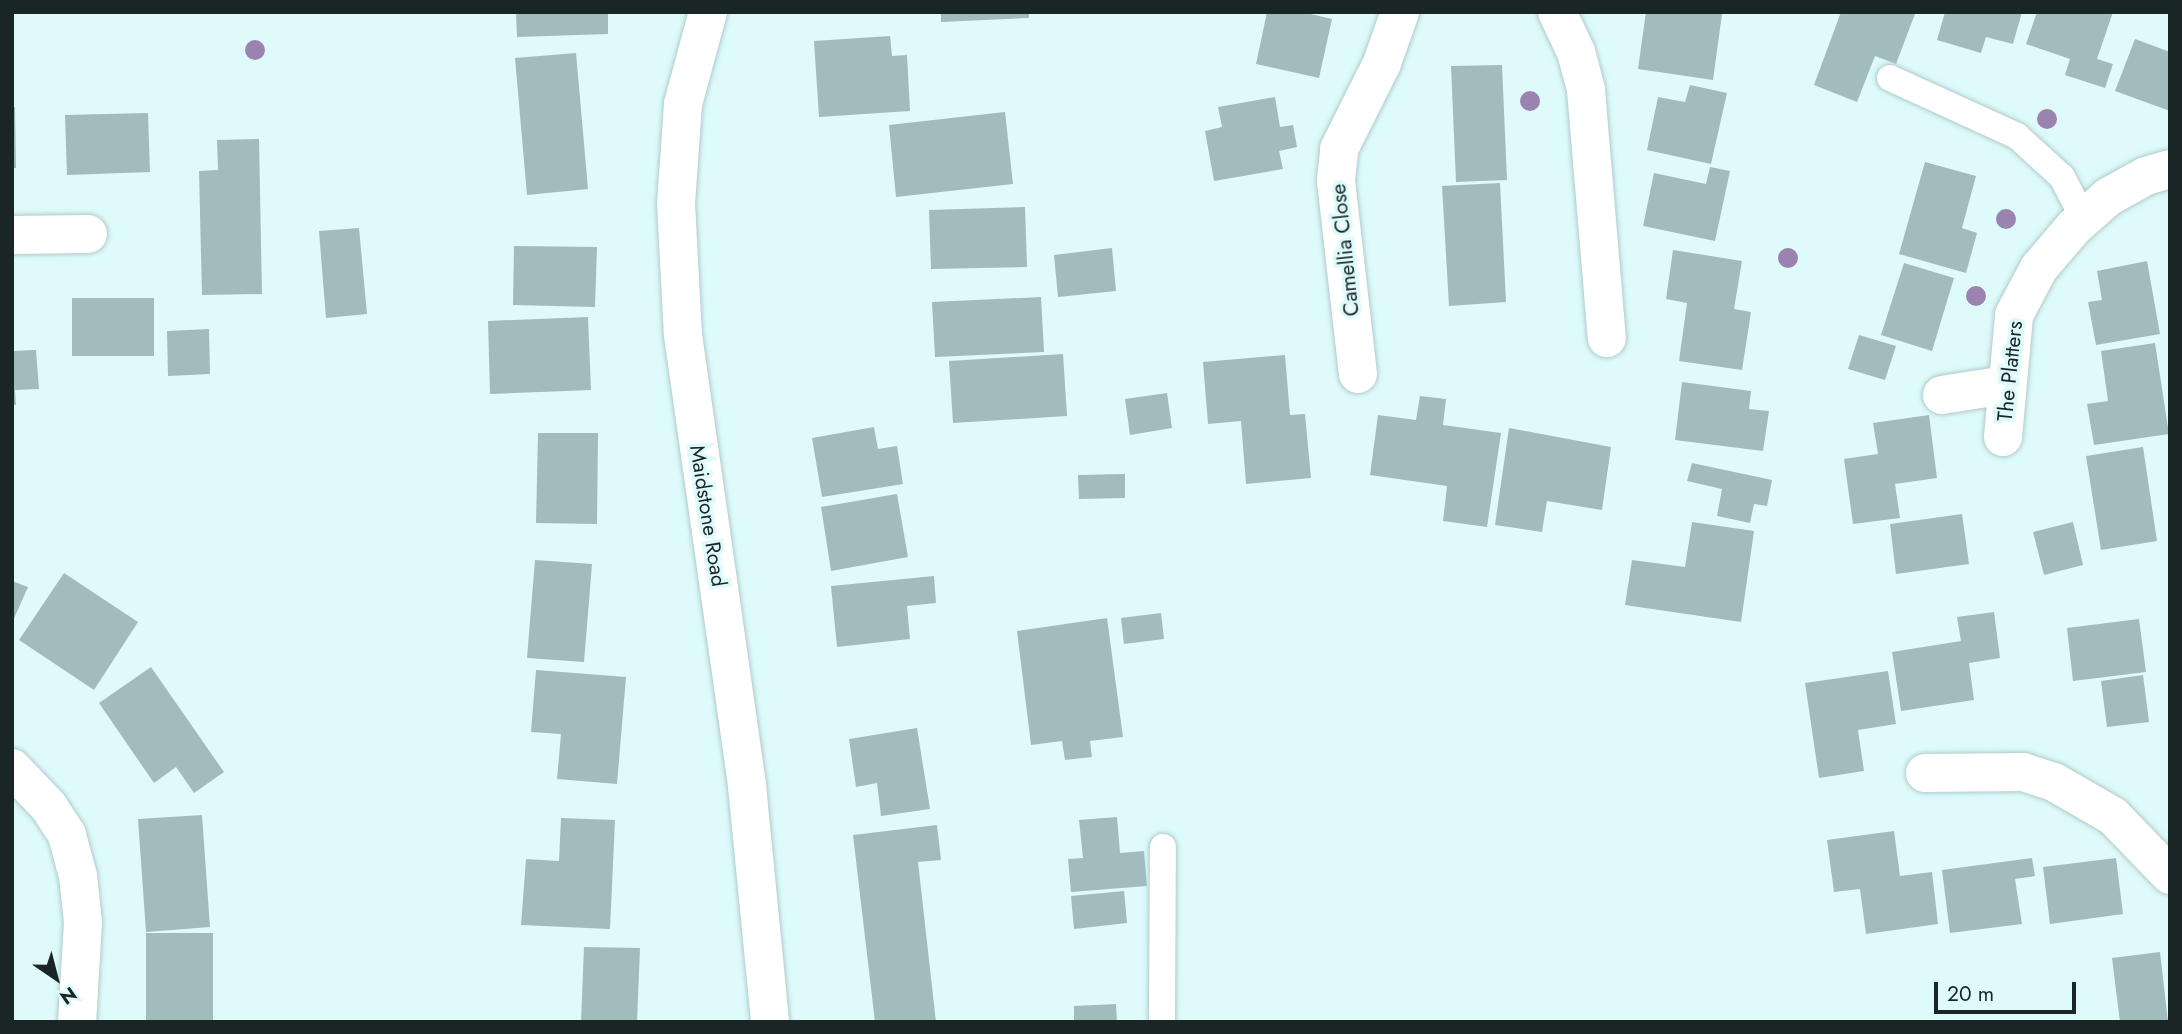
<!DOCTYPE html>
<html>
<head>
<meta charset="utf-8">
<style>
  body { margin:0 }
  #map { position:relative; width:2182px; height:1034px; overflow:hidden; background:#defafb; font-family:Jost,sans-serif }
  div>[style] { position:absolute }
  .building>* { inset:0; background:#a1bcbd }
  .roads { filter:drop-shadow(0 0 2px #b0cbcc) drop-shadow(0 0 2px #b0cbcc) }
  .service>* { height:26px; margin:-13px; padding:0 13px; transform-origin:13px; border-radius:13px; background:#fff }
  .minor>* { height:38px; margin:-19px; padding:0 19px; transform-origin:19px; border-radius:19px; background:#fff }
  .tertiary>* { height:38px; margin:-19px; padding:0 19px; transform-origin:19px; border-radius:19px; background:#fff }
  .trees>* { width:20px; height:20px; margin:-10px; border-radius:50%; background:#9b83b0 }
  span { translate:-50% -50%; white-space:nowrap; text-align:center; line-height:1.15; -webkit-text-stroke:7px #defafb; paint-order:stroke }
  .street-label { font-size:21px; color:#1a2525 }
  .frame { position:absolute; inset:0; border:14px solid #1a2525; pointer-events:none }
  .north { position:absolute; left:21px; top:943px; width:70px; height:70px; -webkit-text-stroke:5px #defafb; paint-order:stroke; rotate:145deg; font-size:19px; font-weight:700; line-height:28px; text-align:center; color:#1a2525 }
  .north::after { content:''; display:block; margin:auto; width:24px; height:32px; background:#1a2525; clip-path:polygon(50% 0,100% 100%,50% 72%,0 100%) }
  .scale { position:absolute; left:1934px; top:982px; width:142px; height:32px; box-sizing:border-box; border:4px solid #1a2525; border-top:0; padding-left:9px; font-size:21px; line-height:24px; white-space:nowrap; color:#1a2525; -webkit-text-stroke:5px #defafb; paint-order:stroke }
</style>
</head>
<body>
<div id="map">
  <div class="building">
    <i style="clip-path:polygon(516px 12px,608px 12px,608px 34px,517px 37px)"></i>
    <i style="clip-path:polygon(941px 12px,1029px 12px,1029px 18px,941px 22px)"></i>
    <i style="clip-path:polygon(1267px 12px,1302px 12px,1332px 19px,1319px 78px,1256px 64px)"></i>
    <i style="clip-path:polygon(1646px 12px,1722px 14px,1713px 80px,1638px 69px)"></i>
    <i style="clip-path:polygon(1841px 12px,1915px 14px,1896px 64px,1875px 56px,1857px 102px,1814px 85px)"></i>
    <i style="clip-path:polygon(1945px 12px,2022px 12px,2013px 44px,1986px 37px,1981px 53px,1937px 40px)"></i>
    <i style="clip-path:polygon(2037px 12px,2113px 12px,2097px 59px,2113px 64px,2105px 88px,2065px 75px,2070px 59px,2026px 44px)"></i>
    <i style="clip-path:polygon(890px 36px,892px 56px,907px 55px,910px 111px,819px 117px,814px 41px)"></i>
    <i style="clip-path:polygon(2135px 39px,2170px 52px,2170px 111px,2115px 91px)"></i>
    <i style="clip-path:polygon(576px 53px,588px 189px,527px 195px,515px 58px)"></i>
    <i style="clip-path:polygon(1502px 65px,1507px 180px,1456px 182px,1451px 66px)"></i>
    <i style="clip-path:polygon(1690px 85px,1727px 93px,1711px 164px,1647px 150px,1658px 97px,1685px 102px)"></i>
    <i style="clip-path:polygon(1275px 97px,1280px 127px,1293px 125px,1297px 147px,1279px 151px,1283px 169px,1214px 181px,1205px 131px,1222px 127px,1218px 107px)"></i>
    <i style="clip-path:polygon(12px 107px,15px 107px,16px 168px,12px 168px)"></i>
    <i style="clip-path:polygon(1005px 112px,1013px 184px,896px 197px,889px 125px)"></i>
    <i style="clip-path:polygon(148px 113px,150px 172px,67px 175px,65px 115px)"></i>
    <i style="clip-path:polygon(259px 139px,262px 294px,202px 295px,199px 171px,218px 170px,217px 140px)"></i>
    <i style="clip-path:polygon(1925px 162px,1976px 176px,1962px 228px,1977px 233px,1966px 273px,1899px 254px)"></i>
    <i style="clip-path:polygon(1710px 167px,1730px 171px,1715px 241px,1643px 226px,1654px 173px,1706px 184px)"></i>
    <i style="clip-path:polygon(1500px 183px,1506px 302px,1449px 306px,1442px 186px)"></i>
    <i style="clip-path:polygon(1025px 207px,1027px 267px,931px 269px,929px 210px)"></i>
    <i style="clip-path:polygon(359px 228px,367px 314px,326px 318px,319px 231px)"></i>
    <i style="clip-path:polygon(514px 246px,597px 247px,595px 307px,513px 305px)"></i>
    <i style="clip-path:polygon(1112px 248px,1116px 291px,1058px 297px,1054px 255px)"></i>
    <i style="clip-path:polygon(1673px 250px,1742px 261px,1734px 309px,1751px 312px,1742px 370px,1679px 361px,1687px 303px,1666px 299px)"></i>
    <i style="clip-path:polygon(2147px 261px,2160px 334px,2096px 345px,2088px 302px,2102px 300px,2097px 271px)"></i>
    <i style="clip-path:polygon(1904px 263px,1954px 278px,1932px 351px,1881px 335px)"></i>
    <i style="clip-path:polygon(1041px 297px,1044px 352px,935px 357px,932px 302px)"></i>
    <i style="clip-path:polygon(72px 298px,154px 298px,154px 356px,72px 356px)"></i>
    <i style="clip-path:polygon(588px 317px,591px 390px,490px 394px,488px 321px)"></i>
    <i style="clip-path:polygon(209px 329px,210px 374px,168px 376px,167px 331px)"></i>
    <i style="clip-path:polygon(1859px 335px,1896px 346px,1885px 380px,1848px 369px)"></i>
    <i style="clip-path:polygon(2155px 343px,2169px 434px,2094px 445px,2087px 404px,2108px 401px,2101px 351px)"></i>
    <i style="clip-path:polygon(36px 350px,39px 389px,15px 390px,16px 405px,12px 405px,12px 351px)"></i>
    <i style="clip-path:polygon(1063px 354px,1067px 416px,953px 423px,949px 361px)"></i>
    <i style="clip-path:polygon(1285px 355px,1290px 415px,1305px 414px,1311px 478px,1246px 484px,1241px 421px,1208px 424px,1203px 362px)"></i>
    <i style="clip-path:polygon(1682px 382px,1751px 391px,1749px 409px,1769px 411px,1763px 451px,1675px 440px)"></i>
    <i style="clip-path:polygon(1167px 393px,1172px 428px,1130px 435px,1125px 399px)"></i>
    <i style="clip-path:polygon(1420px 396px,1446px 399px,1443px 425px,1501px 433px,1487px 527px,1443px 521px,1447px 486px,1370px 475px,1378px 415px,1416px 420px)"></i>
    <i style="clip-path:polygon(1929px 415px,1937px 478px,1895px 484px,1900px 518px,1853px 524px,1844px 459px,1878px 454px,1873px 423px)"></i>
    <i style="clip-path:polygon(874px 427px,878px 449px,897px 446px,903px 484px,822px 497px,812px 438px)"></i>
    <i style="clip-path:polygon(1509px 428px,1611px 447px,1602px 510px,1547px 501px,1542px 532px,1495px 525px)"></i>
    <i style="clip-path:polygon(538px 433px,598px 433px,597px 524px,536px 523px)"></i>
    <i style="clip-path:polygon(2143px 447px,2157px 541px,2101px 550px,2086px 456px)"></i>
    <i style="clip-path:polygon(1692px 463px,1772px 480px,1767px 506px,1754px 504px,1750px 523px,1717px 516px,1722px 489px,1687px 481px)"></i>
    <i style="clip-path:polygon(1125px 474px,1125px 498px,1079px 499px,1078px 475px)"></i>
    <i style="clip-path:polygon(897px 494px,908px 557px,831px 571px,821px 507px)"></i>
    <i style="clip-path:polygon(1962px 514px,1969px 564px,1896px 574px,1890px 524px)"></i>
    <i style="clip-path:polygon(1692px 522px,1754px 531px,1741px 622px,1625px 605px,1632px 560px,1685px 567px)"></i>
    <i style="clip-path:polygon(2073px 522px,2083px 565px,2044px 575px,2033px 532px)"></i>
    <i style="clip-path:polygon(535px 560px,592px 564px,584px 662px,527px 658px)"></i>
    <i style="clip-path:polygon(64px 573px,138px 622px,94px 690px,19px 640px)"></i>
    <i style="clip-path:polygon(934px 576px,936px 603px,907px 606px,910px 639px,837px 647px,831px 586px)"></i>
    <i style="clip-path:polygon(12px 581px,28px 587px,12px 623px)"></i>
    <i style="clip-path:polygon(1994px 612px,2000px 658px,1969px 663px,1974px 700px,1901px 711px,1892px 652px,1961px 641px,1957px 617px)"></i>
    <i style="clip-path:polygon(1161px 613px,1164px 639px,1124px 644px,1121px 618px)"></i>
    <i style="clip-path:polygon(1107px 618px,1123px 737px,1090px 741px,1092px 757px,1065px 760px,1062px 741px,1031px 745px,1017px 631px)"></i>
    <i style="clip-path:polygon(2139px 619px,2146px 672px,2073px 681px,2067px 628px)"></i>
    <i style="clip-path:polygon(151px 667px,224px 772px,194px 793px,176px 767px,154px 783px,99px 703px)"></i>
    <i style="clip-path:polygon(536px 670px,626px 677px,617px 784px,557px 779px,561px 734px,531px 732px)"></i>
    <i style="clip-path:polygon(1888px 671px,1896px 724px,1858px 730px,1864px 771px,1819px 778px,1805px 683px)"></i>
    <i style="clip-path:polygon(2143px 675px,2149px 722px,2107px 727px,2101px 681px)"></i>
    <i style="clip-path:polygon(917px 728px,930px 809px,881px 816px,877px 783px,856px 787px,849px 739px)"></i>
    <i style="clip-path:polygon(202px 815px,210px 927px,146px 932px,138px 819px)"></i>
    <i style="clip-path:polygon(1117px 817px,1120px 853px,1144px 851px,1147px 886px,1071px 892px,1068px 859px,1083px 858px,1079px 820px)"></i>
    <i style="clip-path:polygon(561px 818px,615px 820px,610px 929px,521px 925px,526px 859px,559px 861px)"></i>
    <i style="clip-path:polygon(937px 825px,941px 860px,918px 862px,936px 1022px,875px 1022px,853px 835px)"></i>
    <i style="clip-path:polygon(1894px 831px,1900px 876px,1932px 872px,1938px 924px,1866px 934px,1860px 889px,1834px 892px,1827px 840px)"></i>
    <i style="clip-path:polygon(2032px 858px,2035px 876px,2015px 879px,2022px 924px,1950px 933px,1942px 870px)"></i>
    <i style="clip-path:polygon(2116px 858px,2123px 914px,2050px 924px,2043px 867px)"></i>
    <i style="clip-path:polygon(1124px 891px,1127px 923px,1074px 929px,1071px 896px)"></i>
    <i style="clip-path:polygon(146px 933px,213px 933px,213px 1022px,146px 1022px)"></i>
    <i style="clip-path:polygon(584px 947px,640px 948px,637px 1022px,581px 1022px)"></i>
    <i style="clip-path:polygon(2160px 952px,2168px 1022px,2120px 1022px,2112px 958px)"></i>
    <i style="clip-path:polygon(1116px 1004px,1117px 1022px,1074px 1022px,1074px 1006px)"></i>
  </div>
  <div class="roads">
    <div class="service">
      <i style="left:1890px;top:78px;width:140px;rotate:24.5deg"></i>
      <i style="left:2017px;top:136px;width:61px;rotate:42.3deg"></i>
      <i style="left:2062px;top:177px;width:47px;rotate:62.4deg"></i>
      <i style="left:1162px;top:1022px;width:175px;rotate:-89.7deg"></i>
    </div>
    <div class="minor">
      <i style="left:1557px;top:12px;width:44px;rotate:64.6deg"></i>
      <i style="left:1576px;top:52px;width:39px;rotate:75deg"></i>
      <i style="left:1586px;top:90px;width:249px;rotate:85.2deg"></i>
      <i style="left:12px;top:235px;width:76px;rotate:-0.8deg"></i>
      <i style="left:1358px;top:374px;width:195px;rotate:-96.5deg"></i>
      <i style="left:1336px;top:180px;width:31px;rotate:-84deg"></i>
      <i style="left:1339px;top:149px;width:96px;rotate:-63.4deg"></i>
      <i style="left:1382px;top:63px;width:54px;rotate:-70.6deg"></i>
      <i style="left:1942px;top:395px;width:64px;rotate:-9deg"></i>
      <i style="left:2003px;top:437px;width:122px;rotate:-84.8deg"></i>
      <i style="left:2014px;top:315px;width:53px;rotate:-62deg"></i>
      <i style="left:2039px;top:268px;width:54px;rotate:-49.5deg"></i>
      <i style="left:2074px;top:227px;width:45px;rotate:-41.4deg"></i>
      <i style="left:2108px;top:197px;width:43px;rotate:-28.9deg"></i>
      <i style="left:2146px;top:176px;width:25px;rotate:-16deg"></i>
      <i style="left:12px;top:768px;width:54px;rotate:46.5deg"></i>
      <i style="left:49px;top:807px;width:33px;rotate:57deg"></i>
      <i style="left:67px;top:835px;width:42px;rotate:75deg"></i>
      <i style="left:78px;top:876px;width:46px;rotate:83.8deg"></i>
      <i style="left:83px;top:922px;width:100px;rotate:93.4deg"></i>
      <i style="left:1925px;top:773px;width:98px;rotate:-0.6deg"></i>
      <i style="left:2023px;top:772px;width:33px;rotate:18deg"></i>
      <i style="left:2054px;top:782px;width:68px;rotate:30deg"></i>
      <i style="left:2113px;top:816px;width:82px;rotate:46deg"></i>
    </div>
    <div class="tertiary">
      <i style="left:708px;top:12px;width:95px;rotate:105.2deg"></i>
      <i style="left:683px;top:104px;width:99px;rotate:94deg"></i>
      <i style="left:676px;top:203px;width:132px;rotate:87deg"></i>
      <i style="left:683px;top:335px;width:456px;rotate:81.9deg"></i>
      <i style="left:747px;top:786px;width:237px;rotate:84.4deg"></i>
    </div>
  </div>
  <div class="trees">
    <i style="left:255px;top:50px"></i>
    <i style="left:1530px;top:101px"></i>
    <i style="left:2047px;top:119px"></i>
    <i style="left:2006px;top:219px"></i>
    <i style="left:1788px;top:258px"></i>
    <i style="left:1976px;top:296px"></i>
  </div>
  <div class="street-label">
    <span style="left:1345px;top:250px;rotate:-96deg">Camellia Close</span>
    <span style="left:2010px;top:371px;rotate:-84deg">The Platters</span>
    <span style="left:708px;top:516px;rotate:81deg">Maidstone Road</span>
  </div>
  <div class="frame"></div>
  <div class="north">N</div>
  <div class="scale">20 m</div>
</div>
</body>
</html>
